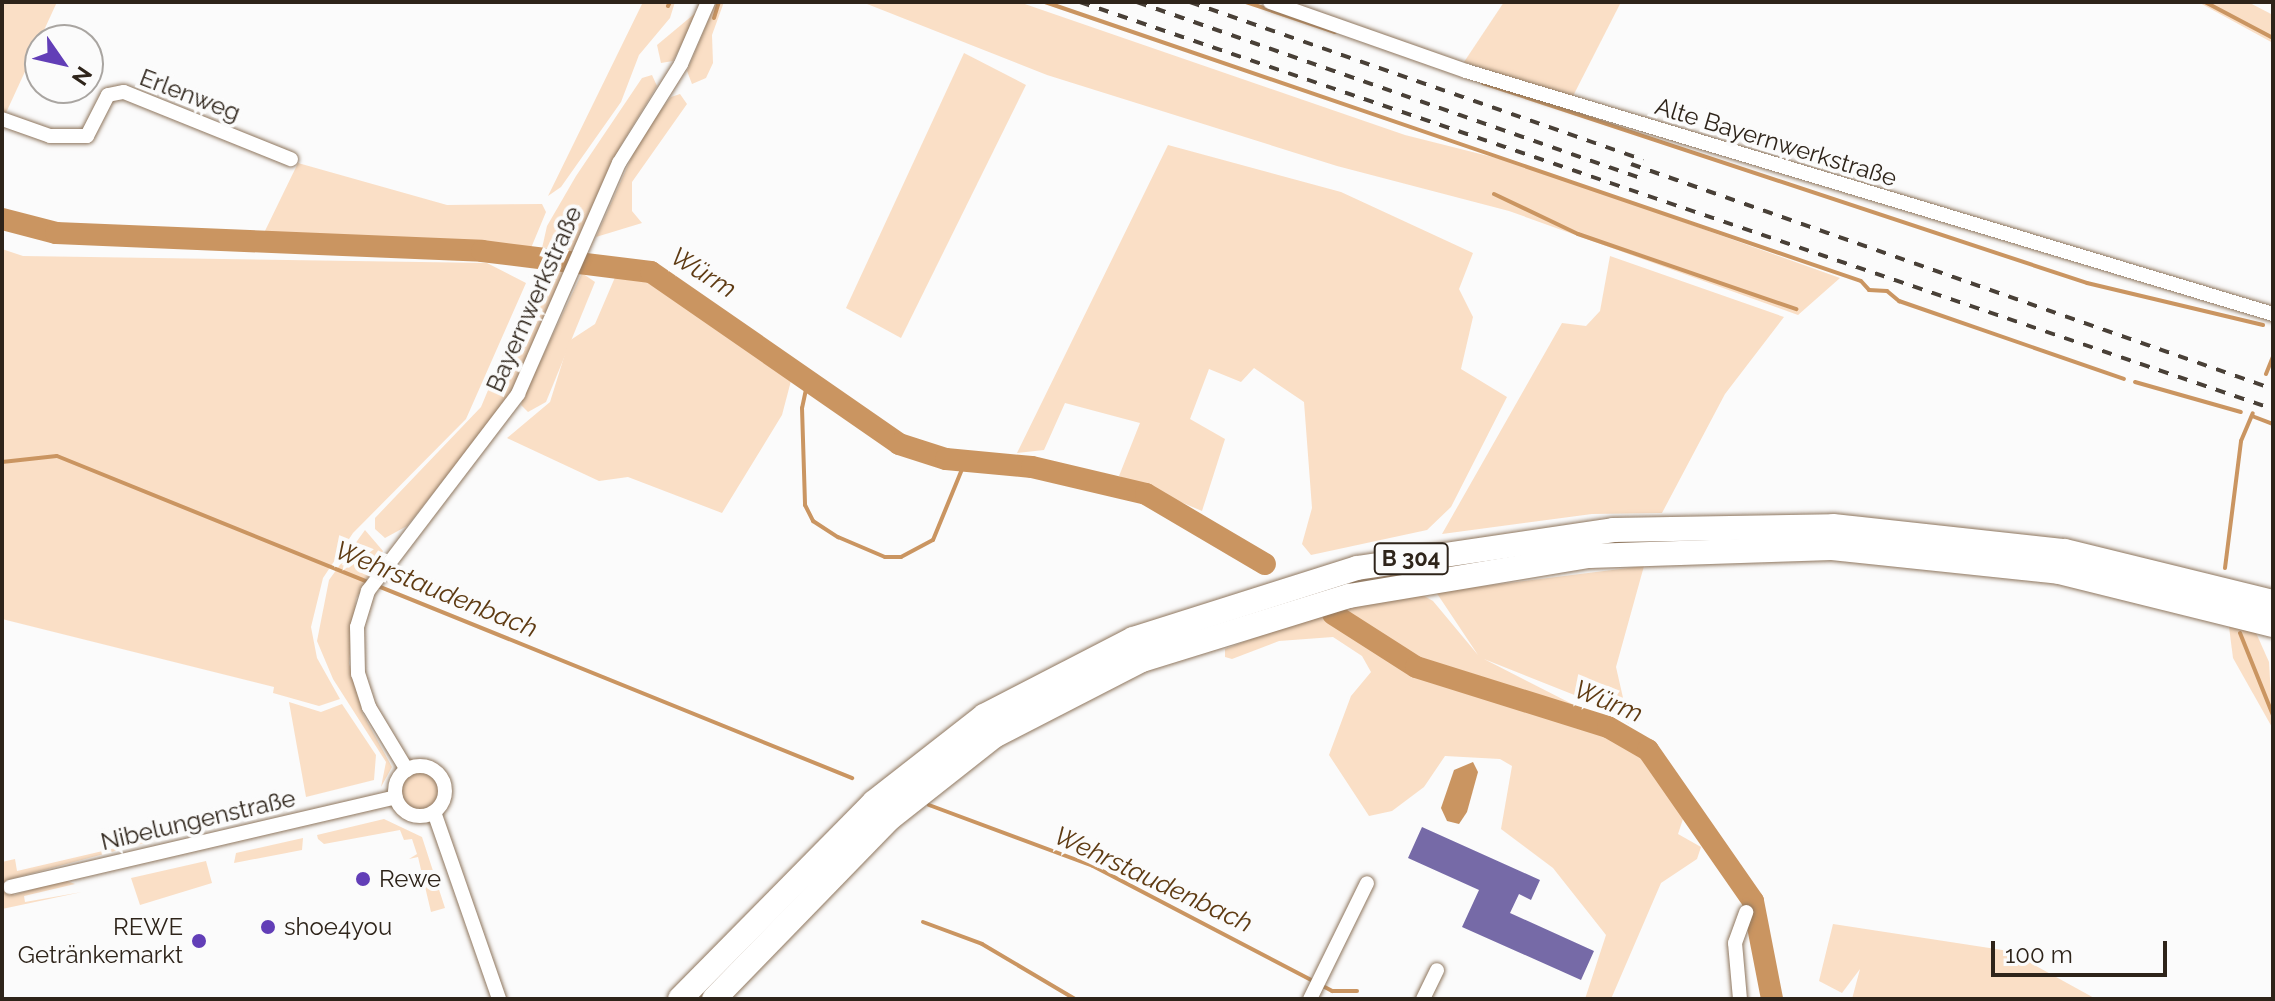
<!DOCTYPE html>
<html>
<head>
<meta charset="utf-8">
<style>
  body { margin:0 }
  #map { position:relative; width:2275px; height:1001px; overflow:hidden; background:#fbfbfb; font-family:Raleway,sans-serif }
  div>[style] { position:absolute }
  .green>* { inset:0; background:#fadfc6 }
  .round { border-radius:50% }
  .water>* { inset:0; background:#ca9561 }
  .stream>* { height:4px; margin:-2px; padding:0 2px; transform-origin:2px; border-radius:2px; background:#ca9561 }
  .river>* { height:22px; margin:-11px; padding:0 11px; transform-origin:11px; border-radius:11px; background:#ca9561 }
  .building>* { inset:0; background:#766aa7 }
  .roads { filter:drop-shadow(0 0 2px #8e765e) drop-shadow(0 0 2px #8e765e) }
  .minor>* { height:14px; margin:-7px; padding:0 7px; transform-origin:7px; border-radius:7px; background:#fff }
  .minor>.ring { margin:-7px; padding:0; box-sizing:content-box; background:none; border:14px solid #fff; border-radius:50% }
  .trunk>* { height:24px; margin:-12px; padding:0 12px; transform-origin:12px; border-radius:12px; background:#fff }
  .rail>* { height:4px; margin-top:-2px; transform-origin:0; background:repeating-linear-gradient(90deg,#494037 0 10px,transparent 0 20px) }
  .dots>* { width:22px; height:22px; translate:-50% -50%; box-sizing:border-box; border:4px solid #fbfbfb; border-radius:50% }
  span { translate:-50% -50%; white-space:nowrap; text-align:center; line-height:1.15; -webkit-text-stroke:8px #fbfbfb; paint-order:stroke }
  .shield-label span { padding:2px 6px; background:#fbfbfb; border:2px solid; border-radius:6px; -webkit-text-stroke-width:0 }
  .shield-label { font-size:22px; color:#2e241a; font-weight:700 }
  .street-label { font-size:24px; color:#2e241a }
  .poi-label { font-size:24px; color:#2e241a }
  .left { translate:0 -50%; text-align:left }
  .right { translate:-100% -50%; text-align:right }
  .water-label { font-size:26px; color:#5e3a12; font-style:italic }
  .frame { position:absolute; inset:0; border:4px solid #2e241a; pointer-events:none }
  .north { position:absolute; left:24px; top:24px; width:80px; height:80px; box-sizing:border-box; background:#fbfbfb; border:2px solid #a9a5a1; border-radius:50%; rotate:124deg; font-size:22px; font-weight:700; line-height:32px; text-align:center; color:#2e241a }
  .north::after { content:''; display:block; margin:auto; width:28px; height:36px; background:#623eb7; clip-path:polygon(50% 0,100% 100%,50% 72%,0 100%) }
  .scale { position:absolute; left:1991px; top:941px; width:176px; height:36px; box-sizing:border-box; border:4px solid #2e241a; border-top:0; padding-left:10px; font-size:24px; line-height:28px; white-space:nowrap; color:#2e241a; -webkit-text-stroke:6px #fbfbfb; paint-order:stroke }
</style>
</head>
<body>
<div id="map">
  <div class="green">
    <i style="clip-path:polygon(2px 2px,57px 2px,5px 115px,2px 114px)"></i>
    <i style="clip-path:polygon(643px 2px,675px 2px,670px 18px,639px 55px,621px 102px,561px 187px,548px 196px)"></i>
    <i style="clip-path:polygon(716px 2px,724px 2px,712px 35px,713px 63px,706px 78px,692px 84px,687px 71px)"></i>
    <i style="clip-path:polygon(862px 2px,1019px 2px,1405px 135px,1524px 165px,1840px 278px,1798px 315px,1509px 211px,1337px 166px,1047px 75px)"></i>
    <i style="clip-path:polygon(1504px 2px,1621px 2px,1572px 98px,1464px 62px)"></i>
    <i style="clip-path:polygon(2198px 2px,2248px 2px,2273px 15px,2273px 43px)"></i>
    <i style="clip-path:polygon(699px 10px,673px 61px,661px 63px,657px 45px)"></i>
    <i style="clip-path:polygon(964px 53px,1026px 85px,901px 338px,846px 308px)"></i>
    <i style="clip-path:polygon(652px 75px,657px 86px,621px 145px,566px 266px,538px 266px,547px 226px,576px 176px,642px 78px)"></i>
    <i style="clip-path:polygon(680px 94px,687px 104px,632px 182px,632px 211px,642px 223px,596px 237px,642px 134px,671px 97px)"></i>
    <i style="clip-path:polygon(1168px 145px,1341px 192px,1473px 253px,1459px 289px,1473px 317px,1461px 369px,1507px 397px,1451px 507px,1427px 530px,1311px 555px,1302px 544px,1312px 508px,1304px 402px,1254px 368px,1241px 382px,1209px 369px,1190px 419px,1225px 439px,1202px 511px,1119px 476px,1140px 423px,1065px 403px,1044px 450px,1017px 453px)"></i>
    <i style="clip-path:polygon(298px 163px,447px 205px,542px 204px,546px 212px,531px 248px,263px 235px)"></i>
    <i style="clip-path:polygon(2px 249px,23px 256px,487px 263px,526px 283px,466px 419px,353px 533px,323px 578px,311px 627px,317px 658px,340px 699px,319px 706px,273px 693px,274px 687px,2px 619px)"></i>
    <i style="clip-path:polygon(1610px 256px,1784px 317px,1725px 394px,1662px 513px,1592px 514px,1442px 534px,1562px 323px,1586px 326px,1600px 311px)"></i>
    <i style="clip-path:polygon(543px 272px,565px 272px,513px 393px,407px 526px,385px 538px,375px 529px,375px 518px,481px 407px,536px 275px)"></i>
    <i style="clip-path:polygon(582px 273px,595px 282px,546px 402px,528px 412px,521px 405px,523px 398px)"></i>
    <i style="clip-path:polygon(616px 275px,649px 279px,684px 298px,792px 377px,782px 415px,722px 513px,628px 477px,599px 481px,507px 438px,550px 402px,569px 341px,595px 324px)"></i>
    <i style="clip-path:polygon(365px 530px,383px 551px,356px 599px,349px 663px,363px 714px,392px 767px,381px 787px,386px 762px,333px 679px,317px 641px,329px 580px)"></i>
    <i style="clip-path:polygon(1644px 566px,1616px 667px,1629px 724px,1592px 702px,1484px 659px,1582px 709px,1655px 769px,1685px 813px,1678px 834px,1701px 847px,1697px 859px,1661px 883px,1611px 999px,1585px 999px,1606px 935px,1553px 868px,1501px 829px,1512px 766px,1500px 759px,1445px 756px,1424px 787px,1392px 811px,1369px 816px,1329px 755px,1351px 696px,1371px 672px,1362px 656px,1333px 637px,1279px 641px,1232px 659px,1225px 657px,1225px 649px,1307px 618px,1419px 593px,1433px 601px,1478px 655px,1436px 592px)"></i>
    <i style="clip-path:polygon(2228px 619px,2253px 626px,2269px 662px,2273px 729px,2233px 658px)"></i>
    <i style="clip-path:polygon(289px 702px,321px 712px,342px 704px,376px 755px,374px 780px,306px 797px)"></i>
    <i class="round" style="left:401px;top:772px;width:38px;height:38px"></i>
    <i style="clip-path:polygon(384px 819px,422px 837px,445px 908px,431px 912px,418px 857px,409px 859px,417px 854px,412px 839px,404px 840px,400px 830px,324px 844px,318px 839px,317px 835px)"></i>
    <i style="clip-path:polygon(197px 829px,7px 880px,14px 895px,64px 880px,75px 884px,24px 896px,25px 902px,82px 892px,2px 909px,2px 862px,15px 859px,17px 871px)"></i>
    <i style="clip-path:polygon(303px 838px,302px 850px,234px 863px,236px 853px)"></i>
    <i style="clip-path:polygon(206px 861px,212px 883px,140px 905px,131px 878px)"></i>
    <i style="clip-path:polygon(1833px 924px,2009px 951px,2096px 999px,1852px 999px,1860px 969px,1842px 993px,1819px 981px)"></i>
  </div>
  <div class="water">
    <i style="clip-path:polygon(1473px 762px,1478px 772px,1467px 812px,1459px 824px,1447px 821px,1441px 808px,1454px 770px)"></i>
  </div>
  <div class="stream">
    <i style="left:1045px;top:2px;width:862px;rotate:18.88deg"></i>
    <i style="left:1861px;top:281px;width:12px;rotate:48deg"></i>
    <i style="left:1869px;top:290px;width:18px;rotate:3deg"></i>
    <i style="left:1887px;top:291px;width:16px;rotate:40deg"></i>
    <i style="left:1899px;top:301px;width:238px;rotate:19.1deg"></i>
    <i style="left:1246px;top:2px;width:94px;rotate:18.6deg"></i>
    <i style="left:2205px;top:2px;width:77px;rotate:27.9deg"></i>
    <i style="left:668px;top:6px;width:4px;rotate:-63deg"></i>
    <i style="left:714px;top:18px;width:17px;rotate:-73deg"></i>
    <i style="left:1483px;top:83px;width:636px;rotate:18.32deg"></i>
    <i style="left:2087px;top:283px;width:181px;rotate:13.4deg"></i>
    <i style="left:1494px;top:194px;width:93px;rotate:25.5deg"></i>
    <i style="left:1578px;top:234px;width:231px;rotate:19deg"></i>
    <i style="left:2266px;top:374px;width:18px;rotate:-68deg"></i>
    <i style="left:808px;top:380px;width:29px;rotate:102deg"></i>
    <i style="left:802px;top:408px;width:97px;rotate:88.2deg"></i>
    <i style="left:805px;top:505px;width:18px;rotate:63deg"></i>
    <i style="left:813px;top:521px;width:30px;rotate:33deg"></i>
    <i style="left:838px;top:537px;width:51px;rotate:23.1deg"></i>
    <i style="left:885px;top:557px;width:16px"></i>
    <i style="left:901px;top:557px;width:36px;rotate:-28deg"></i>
    <i style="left:933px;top:540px;width:84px;rotate:-67.7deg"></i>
    <i style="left:2135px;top:382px;width:110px;rotate:15.8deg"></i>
    <i style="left:2252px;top:416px;width:22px;rotate:21deg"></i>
    <i style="left:2px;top:462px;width:55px;rotate:-6.2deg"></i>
    <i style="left:57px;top:456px;width:858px;rotate:22.05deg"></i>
    <i style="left:2225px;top:568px;width:128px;rotate:-82.8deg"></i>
    <i style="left:2241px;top:441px;width:30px;rotate:-67deg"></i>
    <i style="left:2240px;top:633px;width:88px;rotate:68.1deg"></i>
    <i style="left:929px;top:805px;width:175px;rotate:20.4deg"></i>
    <i style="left:1093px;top:866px;width:270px;rotate:27.6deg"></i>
    <i style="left:1332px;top:991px;width:25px"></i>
    <i style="left:923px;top:922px;width:63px;rotate:20.4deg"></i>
    <i style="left:982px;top:944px;width:108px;rotate:30.6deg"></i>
  </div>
  <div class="river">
    <i style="left:2px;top:219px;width:56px;rotate:14.5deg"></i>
    <i style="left:56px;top:233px;width:426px;rotate:2.4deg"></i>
    <i style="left:482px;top:251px;width:170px;rotate:7.1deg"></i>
    <i style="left:651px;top:272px;width:302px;rotate:34.7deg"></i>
    <i style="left:899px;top:444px;width:49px;rotate:17.7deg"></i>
    <i style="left:946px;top:459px;width:86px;rotate:5.3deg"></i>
    <i style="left:1032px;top:467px;width:117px;rotate:13.3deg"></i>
    <i style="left:1146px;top:494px;width:138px;rotate:30.5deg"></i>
    <i style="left:1333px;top:614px;width:98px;rotate:32.6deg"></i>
    <i style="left:1416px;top:667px;width:201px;rotate:17.4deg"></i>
    <i style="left:1608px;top:727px;width:46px;rotate:29.9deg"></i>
    <i style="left:1648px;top:750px;width:184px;rotate:55.2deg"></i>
    <i style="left:1753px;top:901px;width:100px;rotate:79deg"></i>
  </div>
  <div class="building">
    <i style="clip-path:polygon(1422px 827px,1540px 880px,1531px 900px,1519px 894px,1510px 913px,1594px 951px,1581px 980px,1462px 927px,1479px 890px,1408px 858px)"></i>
  </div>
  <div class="roads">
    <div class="minor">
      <i style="left:1270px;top:2px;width:208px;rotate:19.4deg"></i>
      <i style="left:1466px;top:71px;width:843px;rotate:16.76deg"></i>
      <i style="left:2px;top:119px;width:51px;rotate:19.5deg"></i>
      <i style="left:50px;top:136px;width:37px"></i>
      <i style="left:87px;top:136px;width:46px;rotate:-62.9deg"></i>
      <i style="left:108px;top:95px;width:16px;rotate:-11deg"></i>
      <i style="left:124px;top:92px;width:180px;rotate:21.9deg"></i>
      <i class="ring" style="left:395px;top:766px;width:36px;height:36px"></i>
      <i style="left:407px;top:770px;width:74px;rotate:-121.1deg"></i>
      <i style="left:369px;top:707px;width:35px;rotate:-108deg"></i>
      <i style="left:358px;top:674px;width:47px;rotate:-91.2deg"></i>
      <i style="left:357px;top:627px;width:38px;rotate:-73deg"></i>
      <i style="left:368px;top:591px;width:248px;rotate:-52.7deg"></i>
      <i style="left:518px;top:394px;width:252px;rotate:-66.4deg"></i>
      <i style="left:619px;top:163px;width:117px;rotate:-57.9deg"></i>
      <i style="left:681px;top:64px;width:68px;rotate:-66.5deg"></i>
      <i style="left:434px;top:812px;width:198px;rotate:70.8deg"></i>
      <i style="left:10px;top:887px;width:396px;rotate:-13.1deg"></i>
      <i style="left:1310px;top:999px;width:129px;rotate:-63.8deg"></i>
      <i style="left:1423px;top:999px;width:32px;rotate:-64deg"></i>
      <i style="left:1740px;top:999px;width:56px;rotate:-95.1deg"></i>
      <i style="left:1735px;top:943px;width:33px;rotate:-70deg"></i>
    </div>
    <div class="trunk">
      <i style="left:680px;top:999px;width:276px;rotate:-45.4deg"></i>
      <i style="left:874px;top:802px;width:140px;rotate:-38deg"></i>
      <i style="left:984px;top:716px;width:168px;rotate:-27.3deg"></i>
      <i style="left:1133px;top:639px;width:235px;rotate:-17.6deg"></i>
      <i style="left:1357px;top:568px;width:259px;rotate:-8.4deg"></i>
      <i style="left:1613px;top:530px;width:220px;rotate:-1deg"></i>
      <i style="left:1833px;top:526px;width:233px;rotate:6.2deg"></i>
      <i style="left:2065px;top:551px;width:214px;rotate:13.8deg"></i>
      <i style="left:714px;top:999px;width:251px;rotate:-45.8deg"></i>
      <i style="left:889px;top:819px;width:134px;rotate:-38.3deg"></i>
      <i style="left:994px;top:736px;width:166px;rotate:-27.2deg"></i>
      <i style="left:1142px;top:660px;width:217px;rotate:-17.2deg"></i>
      <i style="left:1349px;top:596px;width:243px;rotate:-9.5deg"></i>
      <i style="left:1589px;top:556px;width:243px;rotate:-1.9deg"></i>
      <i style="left:1832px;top:548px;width:228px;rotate:6deg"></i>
      <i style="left:2059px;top:572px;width:220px;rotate:13.9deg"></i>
    </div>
  </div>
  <div class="rail">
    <i style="left:1080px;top:2px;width:1261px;rotate:18.84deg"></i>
    <i style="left:1137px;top:2px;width:536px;rotate:19.28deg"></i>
    <i style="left:1190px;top:2px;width:480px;rotate:19.2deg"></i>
    <i style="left:1631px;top:164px;width:680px;rotate:19.31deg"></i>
  </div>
  <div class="dots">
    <i style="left:363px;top:879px;background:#623eb7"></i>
    <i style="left:268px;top:927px;background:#623eb7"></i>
    <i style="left:199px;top:941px;background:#623eb7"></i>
  </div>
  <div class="shield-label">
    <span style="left:1411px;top:559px">B 304</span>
  </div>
  <div class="street-label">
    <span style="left:190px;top:95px;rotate:21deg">Erlenweg</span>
    <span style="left:1776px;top:142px;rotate:17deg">Alte Bayernwerkstraße</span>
    <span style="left:534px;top:299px;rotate:-66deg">Bayernwerkstraße</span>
    <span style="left:198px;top:820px;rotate:-13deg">Nibelungenstraße</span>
  </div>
  <div class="poi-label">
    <span class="left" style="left:379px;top:879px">Rewe</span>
    <span class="right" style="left:183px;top:941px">REWE<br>Getränkemarkt</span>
    <span class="left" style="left:284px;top:927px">shoe4you</span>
  </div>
  <div class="water-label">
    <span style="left:703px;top:273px;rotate:32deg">Würm</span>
    <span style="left:436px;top:590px;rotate:22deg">Wehrstaudenbach</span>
    <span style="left:1608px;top:702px;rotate:22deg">Würm</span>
    <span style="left:1153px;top:880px;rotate:25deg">Wehrstaudenbach</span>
  </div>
  <div class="frame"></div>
  <div class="north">N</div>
  <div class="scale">100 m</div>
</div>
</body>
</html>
